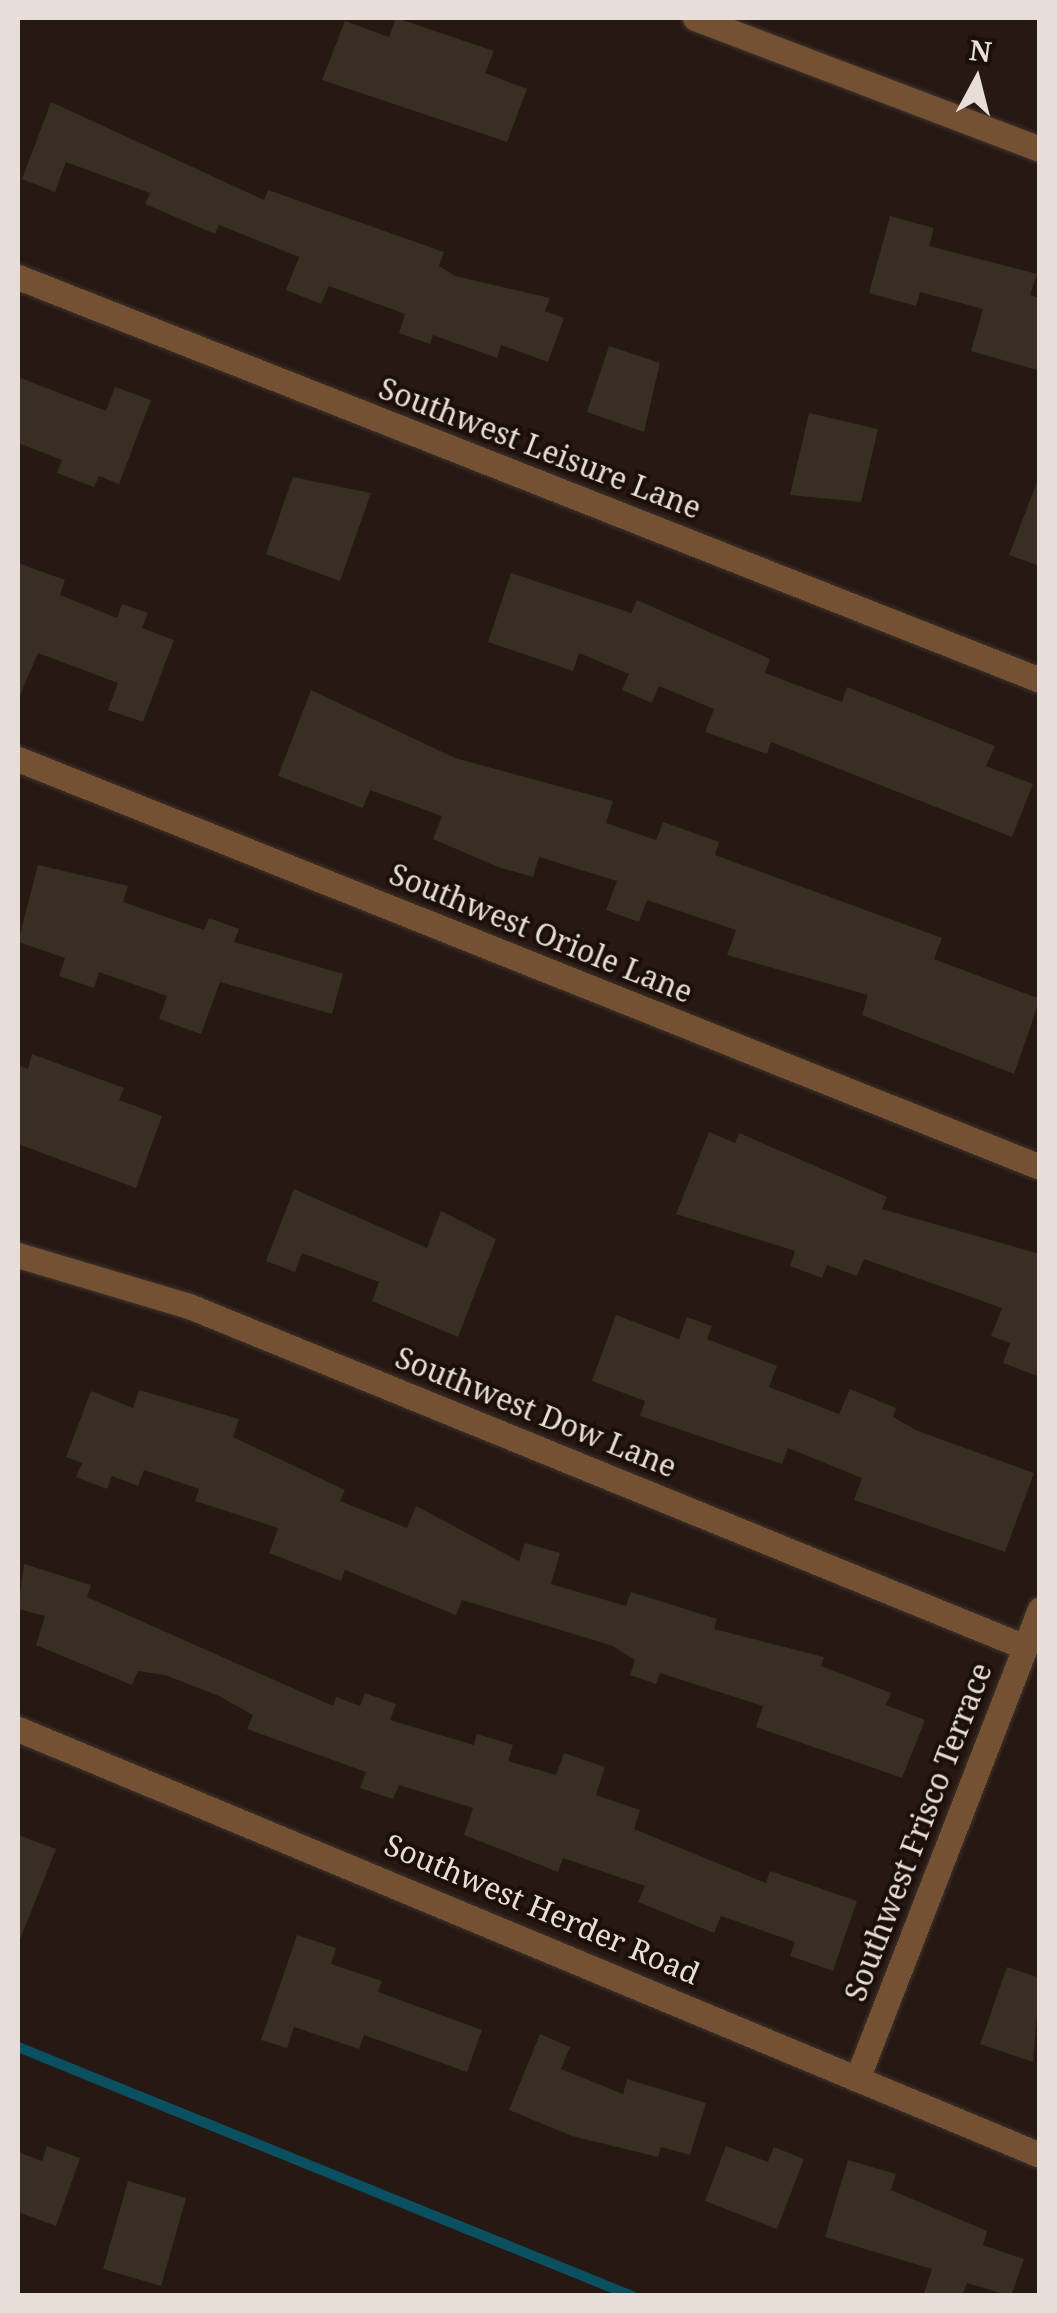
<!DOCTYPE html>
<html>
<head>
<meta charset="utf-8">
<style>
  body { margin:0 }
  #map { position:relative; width:1057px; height:2313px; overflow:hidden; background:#261812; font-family:"Noto Serif",serif }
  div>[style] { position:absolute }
  .stream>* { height:10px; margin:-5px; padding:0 5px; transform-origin:5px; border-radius:5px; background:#0b5061 }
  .building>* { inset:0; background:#382e22 }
  .roads { filter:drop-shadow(0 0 2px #41342e) drop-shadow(0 0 2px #41342e) }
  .minor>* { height:25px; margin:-12.5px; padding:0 12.5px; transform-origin:12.5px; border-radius:12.5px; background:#755133 }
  span { translate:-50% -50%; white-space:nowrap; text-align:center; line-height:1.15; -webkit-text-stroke:8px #1c0f09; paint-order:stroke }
  .street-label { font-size:30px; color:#e8ded9 }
  .frame { position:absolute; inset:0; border:20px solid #e8ded9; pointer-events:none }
  .north { position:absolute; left:927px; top:30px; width:100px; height:100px; -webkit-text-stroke:8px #1c0f09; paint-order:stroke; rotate:7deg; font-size:28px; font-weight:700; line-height:40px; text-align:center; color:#e8ded9 }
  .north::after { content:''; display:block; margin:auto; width:35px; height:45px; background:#e8ded9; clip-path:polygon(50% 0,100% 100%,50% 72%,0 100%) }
</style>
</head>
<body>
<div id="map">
  <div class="stream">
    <i style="left:18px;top:2047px;width:663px;rotate:22.07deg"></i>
  </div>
  <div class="building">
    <i style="clip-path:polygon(396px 18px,494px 51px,485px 73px,527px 89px,507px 142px,322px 80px,345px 21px,389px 37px)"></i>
    <i style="clip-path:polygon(51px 102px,264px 200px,268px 190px,444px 252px,439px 266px,455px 276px,550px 298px,545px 311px,564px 318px,548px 362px,501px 345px,497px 358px,433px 335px,430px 344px,399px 333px,405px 314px,329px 286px,321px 304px,286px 290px,299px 257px,219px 225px,215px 234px,145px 204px,150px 193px,66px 162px,55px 192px,22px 179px)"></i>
    <i style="clip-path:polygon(890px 216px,934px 228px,929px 246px,1037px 274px,1030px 295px,1040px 298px,1040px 371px,971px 351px,983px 309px,920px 292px,916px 306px,869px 293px)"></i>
    <i style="clip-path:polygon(609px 346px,660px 363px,644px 432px,587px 412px)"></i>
    <i style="clip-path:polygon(18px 377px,106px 411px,115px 387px,151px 400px,119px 484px,99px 476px,94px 487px,57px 473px,62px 460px,18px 443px)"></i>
    <i style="clip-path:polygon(809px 413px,878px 429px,861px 502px,790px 495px)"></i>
    <i style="clip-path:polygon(293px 477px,371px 493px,340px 581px,266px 554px)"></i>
    <i style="clip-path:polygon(1037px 482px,1040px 482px,1040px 566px,1009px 555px)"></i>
    <i style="clip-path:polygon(18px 563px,65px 580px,60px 595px,117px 618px,122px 604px,148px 613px,142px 628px,174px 640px,143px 722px,108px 710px,118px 683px,38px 653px,18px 700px)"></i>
    <i style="clip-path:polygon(511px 573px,631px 613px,637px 600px,770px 659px,765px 673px,842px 702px,847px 687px,995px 746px,986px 766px,1033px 784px,1012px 837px,771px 742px,767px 754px,705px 732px,714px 709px,659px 686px,652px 703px,622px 690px,629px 674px,579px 653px,573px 671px,488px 642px)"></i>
    <i style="clip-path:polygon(311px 690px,455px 758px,613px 801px,606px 823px,656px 840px,663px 822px,719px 842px,715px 855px,942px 938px,934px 959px,1040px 999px,1014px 1074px,862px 1015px,868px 995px,727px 955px,736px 930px,647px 900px,639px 922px,606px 910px,617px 881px,539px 857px,533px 877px,498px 867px,433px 839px,442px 816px,370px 790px,363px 808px,278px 776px)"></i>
    <i style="clip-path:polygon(38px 865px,128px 886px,123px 902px,204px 930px,209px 918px,239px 929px,234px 942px,343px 974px,332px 1014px,220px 982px,201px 1034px,159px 1019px,167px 996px,99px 972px,94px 988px,59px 976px,65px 958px,18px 942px)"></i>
    <i style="clip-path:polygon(32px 1054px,124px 1088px,119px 1100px,162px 1116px,136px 1188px,18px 1144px,18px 1065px,28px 1069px)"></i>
    <i style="clip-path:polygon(709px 1132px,735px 1143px,739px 1133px,887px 1197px,882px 1209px,1040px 1254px,1040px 1377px,1003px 1363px,1010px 1343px,991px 1336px,1002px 1308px,864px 1259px,857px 1276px,827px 1265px,822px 1278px,790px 1266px,795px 1251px,676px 1214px)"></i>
    <i style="clip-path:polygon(294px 1189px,427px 1248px,441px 1211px,496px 1239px,458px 1337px,372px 1301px,379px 1282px,302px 1253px,295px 1272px,266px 1261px)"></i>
    <i style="clip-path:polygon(616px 1315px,679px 1339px,687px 1317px,712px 1326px,707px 1339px,777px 1366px,769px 1387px,839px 1414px,850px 1389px,896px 1408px,893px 1417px,918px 1431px,1034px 1473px,1005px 1552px,854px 1500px,862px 1478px,788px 1448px,782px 1464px,640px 1416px,645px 1401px,592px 1381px)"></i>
    <i style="clip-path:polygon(139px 1390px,239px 1419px,233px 1437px,345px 1490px,340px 1501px,407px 1528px,416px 1506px,519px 1561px,525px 1543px,560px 1553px,551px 1584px,626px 1606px,631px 1592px,717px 1619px,714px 1629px,824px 1657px,821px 1666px,891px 1693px,886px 1705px,925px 1720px,902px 1778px,756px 1727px,763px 1706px,660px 1673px,656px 1684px,630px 1675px,635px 1660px,613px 1646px,462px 1600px,456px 1615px,345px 1570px,341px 1581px,269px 1553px,278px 1528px,195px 1501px,199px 1489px,144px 1470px,138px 1486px,112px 1476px,107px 1489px,76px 1477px,82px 1463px,66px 1457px,91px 1391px,133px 1408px)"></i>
    <i style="clip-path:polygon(24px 1564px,91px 1585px,87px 1597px,333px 1706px,336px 1697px,360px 1706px,365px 1693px,396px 1704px,390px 1720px,474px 1745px,477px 1734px,513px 1745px,508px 1761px,556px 1775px,564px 1753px,605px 1767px,596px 1795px,640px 1810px,634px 1829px,766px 1883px,770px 1871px,857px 1901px,833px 1971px,790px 1956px,795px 1942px,721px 1916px,714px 1933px,638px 1902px,645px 1886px,563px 1858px,558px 1872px,464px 1835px,473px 1808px,399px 1785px,393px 1799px,360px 1788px,366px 1772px,247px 1729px,253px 1715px,219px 1696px,165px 1675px,138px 1671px,132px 1685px,36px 1645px,45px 1616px,18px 1609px)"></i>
    <i style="clip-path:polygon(18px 1835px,56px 1849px,19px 1942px,18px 1942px)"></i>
    <i style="clip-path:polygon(297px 1935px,336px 1948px,331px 1964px,382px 1981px,378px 1992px,482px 2030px,467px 2072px,364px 2035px,359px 2049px,294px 2027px,287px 2048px,261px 2040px)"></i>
    <i style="clip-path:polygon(1007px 1967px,1040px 1978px,1033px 2062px,980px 2044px)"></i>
    <i style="clip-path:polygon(540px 2034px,570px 2047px,561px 2069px,623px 2094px,627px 2079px,706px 2103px,690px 2155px,661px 2147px,658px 2157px,572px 2136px,509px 2110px)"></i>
    <i style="clip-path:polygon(47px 2146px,80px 2158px,56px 2226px,18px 2212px,18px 2152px,42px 2161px)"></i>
    <i style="clip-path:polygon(726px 2146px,768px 2162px,774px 2147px,804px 2159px,777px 2229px,705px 2201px)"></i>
    <i style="clip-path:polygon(848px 2160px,896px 2174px,891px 2190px,987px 2231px,983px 2245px,1024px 2259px,1011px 2296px,967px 2283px,962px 2296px,923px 2296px,932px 2269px,825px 2237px)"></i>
    <i style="clip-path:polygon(128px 2181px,186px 2198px,161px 2286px,103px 2269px)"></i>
  </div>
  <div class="roads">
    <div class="minor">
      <i style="left:695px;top:18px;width:369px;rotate:20.8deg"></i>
      <i style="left:18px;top:277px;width:1099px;rotate:21.52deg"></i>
      <i style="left:18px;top:759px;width:1100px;rotate:21.76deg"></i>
      <i style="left:18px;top:1255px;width:178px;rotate:16.6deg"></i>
      <i style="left:189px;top:1306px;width:903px;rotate:22.19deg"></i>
      <i style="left:18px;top:1729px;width:1107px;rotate:22.63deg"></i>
      <i style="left:857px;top:2079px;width:504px;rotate:-68.73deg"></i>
    </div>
  </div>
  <div class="street-label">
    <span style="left:540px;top:448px;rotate:21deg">Southwest Leisure Lane</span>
    <span style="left:541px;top:933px;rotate:22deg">Southwest Oriole Lane</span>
    <span style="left:536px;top:1412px;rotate:22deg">Southwest Dow Lane</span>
    <span style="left:918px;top:1832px;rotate:-69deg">Southwest Frisco Terrace</span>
    <span style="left:542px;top:1909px;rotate:23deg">Southwest Herder Road</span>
  </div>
  <div class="frame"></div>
  <div class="north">N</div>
</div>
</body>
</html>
